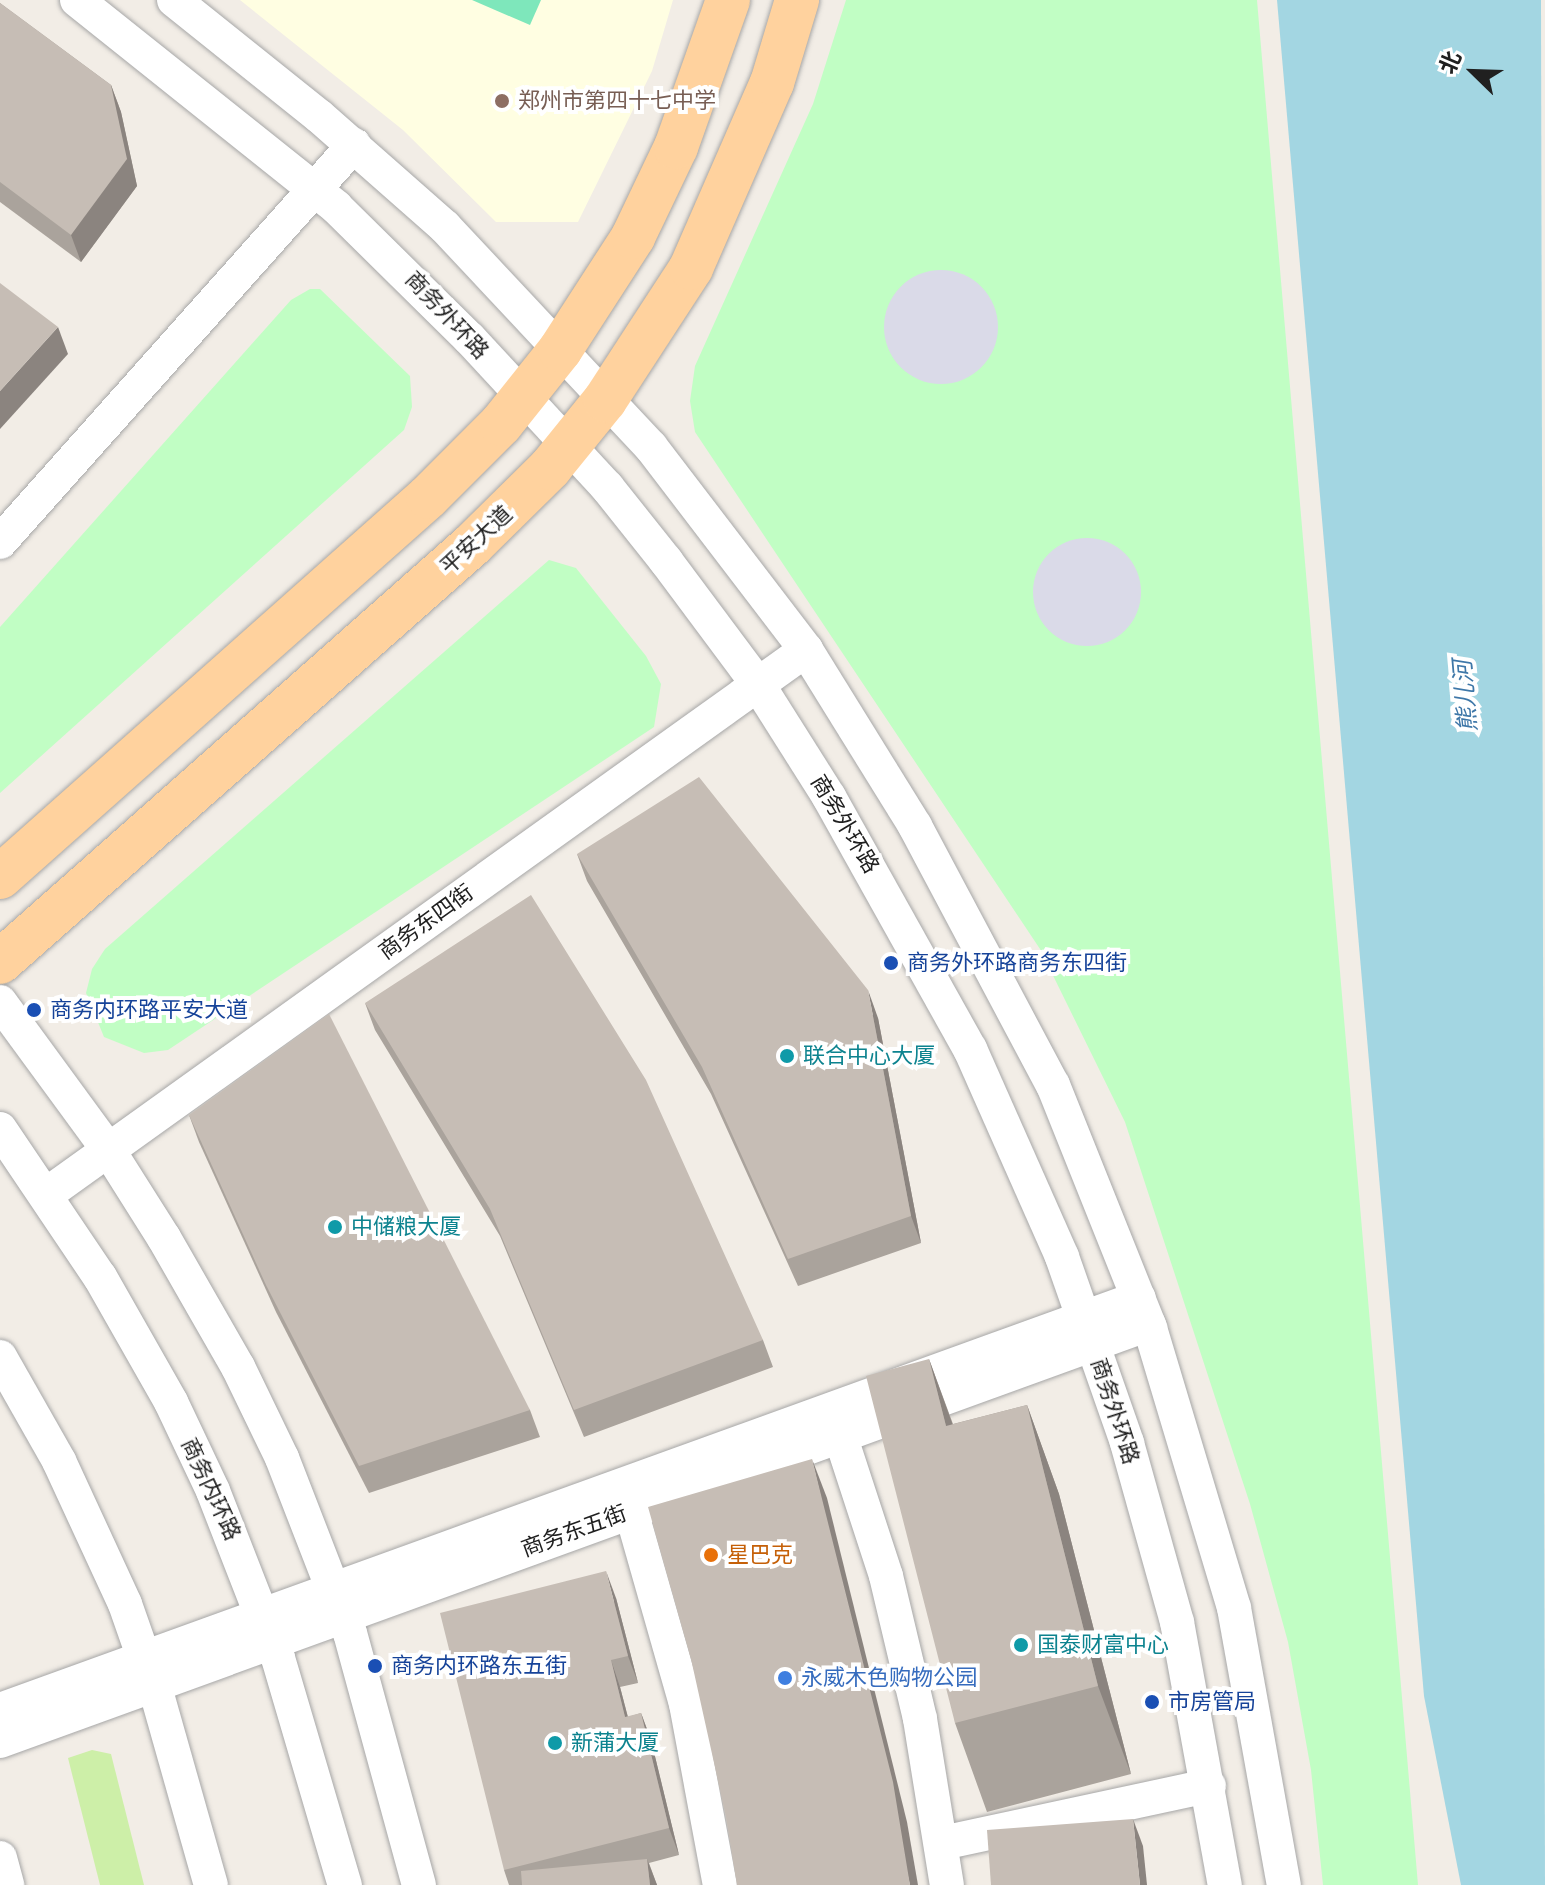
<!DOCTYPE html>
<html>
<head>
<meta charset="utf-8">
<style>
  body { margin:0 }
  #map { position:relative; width:1545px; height:1885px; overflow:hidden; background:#f2ede6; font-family:Arial,"Noto Sans SC",sans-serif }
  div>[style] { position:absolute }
  .education>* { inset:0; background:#fffee2 }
  .grass>* { inset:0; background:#cdefa8 }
  .park>* { inset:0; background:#c1fec4 }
  .pitch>* { inset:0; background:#7ee7bb }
  .plaza>* { inset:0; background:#dadae8 }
  .round { border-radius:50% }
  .water>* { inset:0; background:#a3d6e2 }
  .roads { filter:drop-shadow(0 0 2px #a7a7a7) drop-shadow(0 0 2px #a7a7a7) }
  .minor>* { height:34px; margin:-17px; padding:0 17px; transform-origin:17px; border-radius:17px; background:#fff }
  .major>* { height:44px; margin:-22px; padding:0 22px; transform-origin:22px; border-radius:22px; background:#ffd29e }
  .wall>* { inset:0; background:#aaa39c }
  .shaded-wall>* { inset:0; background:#8b847f }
  .building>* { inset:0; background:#c6bdb5 }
  .dots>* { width:22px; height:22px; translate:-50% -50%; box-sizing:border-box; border:4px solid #fff; border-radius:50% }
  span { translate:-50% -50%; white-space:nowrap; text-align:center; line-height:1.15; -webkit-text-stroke:8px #fff; paint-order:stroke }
  .education-label { font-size:22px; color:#785e54 }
  .left { translate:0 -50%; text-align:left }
  .street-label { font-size:22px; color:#202020 }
  .transit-label { font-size:22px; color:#164399 }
  .culture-label { font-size:22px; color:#0d838f }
  .food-label { font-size:22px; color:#c56008 }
  .shop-label { font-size:22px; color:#366cbe }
  .water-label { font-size:24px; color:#3e77a8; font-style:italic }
  .north { position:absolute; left:1433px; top:32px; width:80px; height:80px; -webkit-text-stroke:6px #fff; paint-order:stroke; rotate:293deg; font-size:22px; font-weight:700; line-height:32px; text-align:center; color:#202020 }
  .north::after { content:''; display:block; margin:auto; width:28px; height:36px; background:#202020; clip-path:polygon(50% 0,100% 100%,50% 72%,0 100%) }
</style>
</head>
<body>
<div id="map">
  <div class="education">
    <i style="clip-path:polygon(240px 0,673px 0,652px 71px,578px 222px,496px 222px,403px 130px)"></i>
  </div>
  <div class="grass">
    <i style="clip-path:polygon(92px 1750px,111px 1754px,144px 1885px,100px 1885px,68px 1758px)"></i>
  </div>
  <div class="park">
    <i style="clip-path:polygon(846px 0,1257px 0,1418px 1885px,1323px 1885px,1311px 1770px,1288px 1642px,1250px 1504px,1125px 1122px,1040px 949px,695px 432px,690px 401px,695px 366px,813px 104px)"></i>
    <i style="clip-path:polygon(310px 289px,320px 289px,410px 376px,412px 407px,404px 430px,0 793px,0 627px,291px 300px)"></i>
    <i style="clip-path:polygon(549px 560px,576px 568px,646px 656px,661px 684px,654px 727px,168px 1050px,144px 1053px,104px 1037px,86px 993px,92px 969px,105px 949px)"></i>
  </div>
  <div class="pitch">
    <i style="clip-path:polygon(472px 0,541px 0,530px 25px)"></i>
  </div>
  <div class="plaza">
    <i class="round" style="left:884px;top:270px;width:114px;height:114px"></i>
    <i class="round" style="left:1033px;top:538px;width:108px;height:108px"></i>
  </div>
  <div class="water">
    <i style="clip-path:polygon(1277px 0,1541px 0,1545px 1885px,1461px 1885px,1424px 1696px)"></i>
  </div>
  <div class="roads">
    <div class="minor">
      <i style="left:77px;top:0;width:332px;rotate:38.6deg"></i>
      <i style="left:336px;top:207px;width:188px;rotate:44.6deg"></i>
      <i style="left:470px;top:339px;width:202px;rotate:47.2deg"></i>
      <i style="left:607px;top:487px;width:95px;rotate:51.4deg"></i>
      <i style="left:666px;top:561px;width:152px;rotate:53.3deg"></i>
      <i style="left:757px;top:683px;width:135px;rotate:57.7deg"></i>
      <i style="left:829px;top:797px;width:289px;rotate:60.8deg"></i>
      <i style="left:970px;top:1049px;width:227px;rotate:66.1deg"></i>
      <i style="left:1062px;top:1257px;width:197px;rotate:70.7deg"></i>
      <i style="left:1127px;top:1443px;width:186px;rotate:74.4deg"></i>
      <i style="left:1177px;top:1622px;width:267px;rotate:79.7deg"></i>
      <i style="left:174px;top:0;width:186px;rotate:38.7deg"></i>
      <i style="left:319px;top:116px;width:168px;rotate:41.4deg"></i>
      <i style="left:445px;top:227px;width:301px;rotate:46.9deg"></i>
      <i style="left:651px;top:447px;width:255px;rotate:52.6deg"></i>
      <i style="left:806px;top:650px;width:207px;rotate:58.2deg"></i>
      <i style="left:915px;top:826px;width:293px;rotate:62deg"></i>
      <i style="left:1053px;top:1085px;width:262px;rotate:68.2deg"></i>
      <i style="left:1150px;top:1328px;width:292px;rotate:73.3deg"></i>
      <i style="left:1234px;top:1608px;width:281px;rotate:79.8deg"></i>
      <i style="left:0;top:542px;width:532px;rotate:-48.28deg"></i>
      <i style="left:0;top:1002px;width:185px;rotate:53.8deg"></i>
      <i style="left:109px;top:1151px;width:103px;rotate:57.7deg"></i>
      <i style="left:164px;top:1238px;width:149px;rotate:60.2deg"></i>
      <i style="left:238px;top:1367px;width:101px;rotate:64.2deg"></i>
      <i style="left:282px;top:1458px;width:188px;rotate:68.8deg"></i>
      <i style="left:350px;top:1633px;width:261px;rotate:74.7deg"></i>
      <i style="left:0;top:1129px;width:179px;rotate:56deg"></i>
      <i style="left:100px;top:1277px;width:144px;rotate:60.4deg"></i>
      <i style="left:171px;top:1402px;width:98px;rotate:64.7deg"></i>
      <i style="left:213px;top:1491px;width:179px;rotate:68.7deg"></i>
      <i style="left:278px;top:1658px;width:237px;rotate:73.6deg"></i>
      <i style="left:47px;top:1194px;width:934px;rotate:-35.63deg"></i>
      <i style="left:0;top:1357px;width:120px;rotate:60.4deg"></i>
      <i style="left:59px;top:1461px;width:157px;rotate:65.2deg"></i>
      <i style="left:125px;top:1604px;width:100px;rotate:70.7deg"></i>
      <i style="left:158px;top:1698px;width:194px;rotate:74.2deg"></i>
      <i style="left:840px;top:1435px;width:148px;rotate:71.9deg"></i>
      <i style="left:886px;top:1576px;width:147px;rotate:76.6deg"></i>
      <i style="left:920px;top:1719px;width:168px;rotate:80.8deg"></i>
      <i style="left:631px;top:1511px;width:201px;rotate:74.1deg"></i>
      <i style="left:686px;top:1704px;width:184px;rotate:79.4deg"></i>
      <i style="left:0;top:1710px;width:1211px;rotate:-19.89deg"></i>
      <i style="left:0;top:1741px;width:1222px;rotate:-19.95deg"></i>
      <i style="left:942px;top:1843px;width:273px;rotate:-12.1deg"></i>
      <i style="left:0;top:1858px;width:28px;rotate:75deg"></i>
    </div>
    <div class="major">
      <i style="left:0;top:877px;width:572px;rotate:-41.6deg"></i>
      <i style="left:428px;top:497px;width:103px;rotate:-45deg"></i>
      <i style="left:501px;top:424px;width:95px;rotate:-51.4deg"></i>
      <i style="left:560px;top:350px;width:135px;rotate:-57.1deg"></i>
      <i style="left:633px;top:237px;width:100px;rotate:-64.5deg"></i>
      <i style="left:676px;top:147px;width:156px;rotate:-70.5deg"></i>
      <i style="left:0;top:962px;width:630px;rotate:-41.46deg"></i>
      <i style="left:472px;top:545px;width:110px;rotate:-44.6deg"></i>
      <i style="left:550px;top:468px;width:87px;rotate:-51deg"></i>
      <i style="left:605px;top:400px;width:158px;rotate:-56.9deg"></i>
      <i style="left:691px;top:268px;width:202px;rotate:-66.4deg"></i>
      <i style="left:772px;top:83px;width:87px;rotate:-73.2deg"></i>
    </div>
  </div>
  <div class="wall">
    <i style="clip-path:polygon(0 3px,111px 85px,121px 112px,137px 186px,81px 262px,0 202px)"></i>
    <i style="clip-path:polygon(577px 854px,878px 1018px,921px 1243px,798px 1286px,711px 1094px,587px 881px)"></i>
    <i style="clip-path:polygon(365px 1003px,763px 1340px,773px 1367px,584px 1437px,500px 1236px,375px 1030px)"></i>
    <i style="clip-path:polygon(189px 1115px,530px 1410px,540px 1437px,369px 1493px,276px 1312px,199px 1142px)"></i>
    <i style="clip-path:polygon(929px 1359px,953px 1424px,1027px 1405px,1059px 1494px,1131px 1774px,987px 1812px,955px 1723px)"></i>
    <i style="clip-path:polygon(616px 1598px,638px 1683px,620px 1687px,628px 1717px,641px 1713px,651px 1740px,679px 1855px,649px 1863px,657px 1885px,509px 1885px,504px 1870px)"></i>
  </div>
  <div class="shaded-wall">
    <i style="clip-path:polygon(111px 85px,121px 112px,137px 186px,81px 262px,71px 235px)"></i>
    <i style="clip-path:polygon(58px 327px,68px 354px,0 429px,0 391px)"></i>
    <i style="clip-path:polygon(868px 990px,878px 1018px,921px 1243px,911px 1216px)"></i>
    <i style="clip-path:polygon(929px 1359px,961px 1448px,946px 1426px)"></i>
    <i style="clip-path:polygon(1027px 1405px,1059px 1494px,1131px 1774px,1098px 1686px)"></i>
    <i style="clip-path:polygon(812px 1459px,827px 1498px,907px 1822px,918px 1885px,910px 1885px)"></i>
    <i style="clip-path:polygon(606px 1571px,616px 1598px,638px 1683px,628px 1656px)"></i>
    <i style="clip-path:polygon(611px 1660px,620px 1687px,635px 1745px,625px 1717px)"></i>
    <i style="clip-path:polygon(641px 1713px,651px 1740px,679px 1855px,669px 1828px)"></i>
    <i style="clip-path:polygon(1133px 1819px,1143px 1846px,1147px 1885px,1140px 1885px)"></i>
    <i style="clip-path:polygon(647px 1859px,657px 1885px,650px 1885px)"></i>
  </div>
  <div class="building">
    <i style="clip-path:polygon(0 3px,111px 85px,127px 159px,71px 235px,0 182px)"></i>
    <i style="clip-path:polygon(0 283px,58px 327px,0 391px)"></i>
    <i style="clip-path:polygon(699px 777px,868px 990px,911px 1216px,788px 1259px,702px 1067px,577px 854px)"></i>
    <i style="clip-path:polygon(531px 895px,646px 1080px,763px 1340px,574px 1410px,490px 1209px,365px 1003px)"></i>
    <i style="clip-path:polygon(329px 1014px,530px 1410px,359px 1466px,266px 1285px,189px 1115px)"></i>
    <i style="clip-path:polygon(929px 1359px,946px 1426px,1027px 1405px,1098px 1686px,955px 1723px,866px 1376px)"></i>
    <i style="clip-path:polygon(812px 1459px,893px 1782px,910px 1885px,737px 1885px,726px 1817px,691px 1659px,648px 1507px)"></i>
    <i style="clip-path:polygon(606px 1571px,628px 1656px,611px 1660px,625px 1717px,641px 1713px,669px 1828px,504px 1870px,440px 1613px)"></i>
    <i style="clip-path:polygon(1133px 1819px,1140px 1885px,991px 1885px,987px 1830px)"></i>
    <i style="clip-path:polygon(647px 1859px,650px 1885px,522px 1885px,521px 1871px)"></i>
  </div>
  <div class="dots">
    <i style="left:502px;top:101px;background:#8d6e63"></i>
    <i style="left:891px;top:963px;background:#1a4fb4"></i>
    <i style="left:34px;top:1010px;background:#1a4fb4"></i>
    <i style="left:787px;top:1056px;background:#0f9aa8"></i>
    <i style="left:335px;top:1227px;background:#0f9aa8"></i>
    <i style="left:711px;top:1555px;background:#e8710a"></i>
    <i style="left:1021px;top:1645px;background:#0f9aa8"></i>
    <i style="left:375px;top:1666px;background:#1a4fb4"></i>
    <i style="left:785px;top:1678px;background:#3f7fe0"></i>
    <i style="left:1152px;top:1702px;background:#1a4fb4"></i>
    <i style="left:555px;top:1743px;background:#0f9aa8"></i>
  </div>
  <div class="education-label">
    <span class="left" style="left:518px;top:101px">郑州市第四十七中学</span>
  </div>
  <div class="street-label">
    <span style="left:447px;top:315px;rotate:47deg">商务外环路</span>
    <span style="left:476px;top:540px;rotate:-43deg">平安大道</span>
    <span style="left:845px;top:824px;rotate:59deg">商务外环路</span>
    <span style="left:426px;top:922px;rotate:-36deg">商务东四街</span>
    <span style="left:1115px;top:1411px;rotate:72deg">商务外环路</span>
    <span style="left:211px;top:1489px;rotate:65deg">商务内环路</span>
    <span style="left:574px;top:1531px;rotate:-20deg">商务东五街</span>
  </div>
  <div class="transit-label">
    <span class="left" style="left:907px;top:963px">商务外环路商务东四街</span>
    <span class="left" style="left:50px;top:1010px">商务内环路平安大道</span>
    <span class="left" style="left:391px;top:1666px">商务内环路东五街</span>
    <span class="left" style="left:1168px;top:1702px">市房管局</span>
  </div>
  <div class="culture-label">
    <span class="left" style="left:803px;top:1056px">联合中心大厦</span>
    <span class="left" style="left:351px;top:1227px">中储粮大厦</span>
    <span class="left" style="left:1037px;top:1645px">国泰财富中心</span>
    <span class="left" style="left:571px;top:1743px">新蒲大厦</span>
  </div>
  <div class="food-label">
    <span class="left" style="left:727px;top:1555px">星巴克</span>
  </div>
  <div class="shop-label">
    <span class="left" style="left:801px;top:1678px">永威木色购物公园</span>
  </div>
  <div class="water-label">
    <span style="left:1465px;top:696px;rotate:-95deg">熊儿河</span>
  </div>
  <div class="north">北</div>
</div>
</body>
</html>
